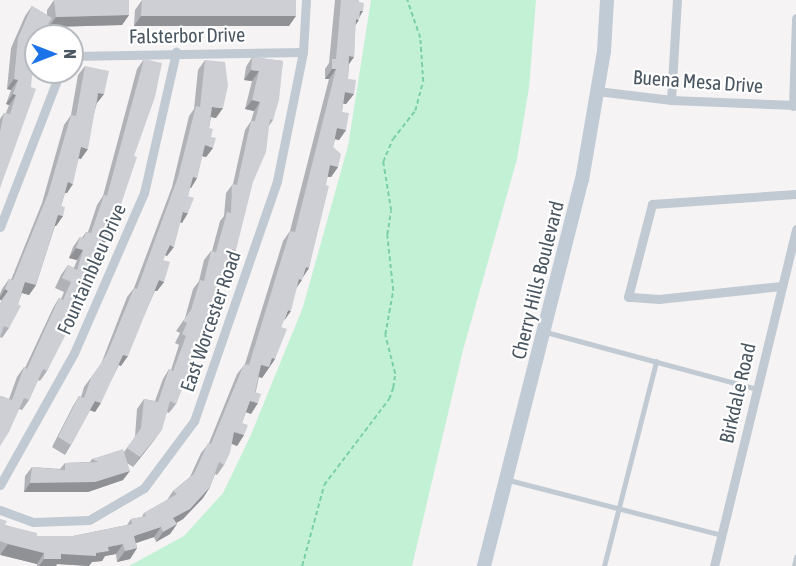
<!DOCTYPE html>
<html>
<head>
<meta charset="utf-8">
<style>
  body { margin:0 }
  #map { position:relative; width:796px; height:566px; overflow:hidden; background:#f5f3f3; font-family:"Asap Condensed",sans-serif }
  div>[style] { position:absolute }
  .green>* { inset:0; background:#c3f1d5 }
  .path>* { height:1.5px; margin-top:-0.75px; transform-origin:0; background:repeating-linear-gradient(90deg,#7ad0a6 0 4.5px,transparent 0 7.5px) }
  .lane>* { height:4.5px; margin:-2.25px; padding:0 2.25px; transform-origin:2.25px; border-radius:2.25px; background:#c1cad2 }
  .street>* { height:9px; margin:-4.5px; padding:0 4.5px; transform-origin:4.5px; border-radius:4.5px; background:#c1cad2 }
  .secondary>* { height:14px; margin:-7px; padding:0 7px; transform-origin:7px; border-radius:7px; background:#c1cbd6 }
  .wall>* { inset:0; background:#b0b2b7 }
  .shaded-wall>* { inset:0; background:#909195 }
  .building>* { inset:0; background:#cdcfd5 }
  span { translate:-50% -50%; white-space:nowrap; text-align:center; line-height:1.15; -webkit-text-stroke:4.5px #fff; paint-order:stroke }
  .street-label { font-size:20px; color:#4a5661 }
  .north { position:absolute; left:24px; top:24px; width:60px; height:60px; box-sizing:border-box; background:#fff; border:2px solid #b7bbc0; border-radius:50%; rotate:90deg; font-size:16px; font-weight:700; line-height:24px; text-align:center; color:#4a5661 }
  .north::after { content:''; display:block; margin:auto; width:21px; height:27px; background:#1a73e8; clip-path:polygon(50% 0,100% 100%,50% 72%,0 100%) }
</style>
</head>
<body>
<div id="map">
  <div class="green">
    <i style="clip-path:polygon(371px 0,536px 0,529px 88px,517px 159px,463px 350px,412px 566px,129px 566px,184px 536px,223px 493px,250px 437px,303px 307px,348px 146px)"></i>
  </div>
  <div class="path">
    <i style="left:302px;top:566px;width:84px;rotate:-74.8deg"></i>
    <i style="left:324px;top:485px;width:108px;rotate:-52.9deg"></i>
    <i style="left:389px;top:399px;width:12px;rotate:-70deg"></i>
    <i style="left:393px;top:388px;width:14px;rotate:-82deg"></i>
    <i style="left:395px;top:374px;width:40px;rotate:-104.4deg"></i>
    <i style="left:385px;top:335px;width:45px;rotate:-79.7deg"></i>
    <i style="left:393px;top:291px;width:56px;rotate:-96.1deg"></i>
    <i style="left:387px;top:235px;width:24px;rotate:-81deg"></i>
    <i style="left:391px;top:211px;width:50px;rotate:-99.3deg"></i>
    <i style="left:383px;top:162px;width:25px;rotate:-67deg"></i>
    <i style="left:393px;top:139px;width:36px;rotate:-52deg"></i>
    <i style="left:415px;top:111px;width:30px;rotate:-75deg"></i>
    <i style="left:423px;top:82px;width:44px;rotate:-93.9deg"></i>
    <i style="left:420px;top:38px;width:40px;rotate:-108.9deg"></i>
  </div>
  <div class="lane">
    <i style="left:546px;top:332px;width:219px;rotate:15.1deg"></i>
    <i style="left:509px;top:480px;width:220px;rotate:14.5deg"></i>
    <i style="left:604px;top:566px;width:211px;rotate:-75.7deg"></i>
    <i style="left:794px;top:566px;width:9px;rotate:-77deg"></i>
  </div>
  <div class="street">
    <i style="left:72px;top:56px;width:231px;rotate:-1deg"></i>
    <i style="left:597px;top:91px;width:75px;rotate:6.9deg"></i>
    <i style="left:671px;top:100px;width:125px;rotate:2.3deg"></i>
    <i style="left:671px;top:100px;width:100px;rotate:-86.6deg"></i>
    <i style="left:793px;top:106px;width:88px;rotate:-88deg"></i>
    <i style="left:0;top:227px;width:166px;rotate:-68.8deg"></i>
    <i style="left:781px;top:286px;width:123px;rotate:173.9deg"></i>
    <i style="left:659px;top:299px;width:31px;rotate:-176deg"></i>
    <i style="left:628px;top:297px;width:96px;rotate:-75.5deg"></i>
    <i style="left:652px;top:204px;width:144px;rotate:-4deg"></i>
    <i style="left:0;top:485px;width:151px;rotate:-60.7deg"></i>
    <i style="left:74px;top:353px;width:175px;rotate:-66.4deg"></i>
    <i style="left:144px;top:193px;width:145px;rotate:-77.2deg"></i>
    <i style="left:0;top:510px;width:35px;rotate:20deg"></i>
    <i style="left:33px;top:522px;width:56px;rotate:-2deg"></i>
    <i style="left:89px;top:520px;width:64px;rotate:-30.2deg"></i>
    <i style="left:144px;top:488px;width:84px;rotate:-53.3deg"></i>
    <i style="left:194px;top:421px;width:254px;rotate:-70.9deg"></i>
    <i style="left:277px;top:181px;width:132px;rotate:-78.6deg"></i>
    <i style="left:303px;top:52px;width:52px;rotate:-86.7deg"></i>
    <i style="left:714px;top:566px;width:347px;rotate:-76.3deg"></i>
  </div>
  <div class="secondary">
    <i style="left:484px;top:566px;width:398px;rotate:-75.8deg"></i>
    <i style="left:582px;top:180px;width:131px;rotate:-80.3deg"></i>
    <i style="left:604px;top:51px;width:51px;rotate:-86.6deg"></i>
  </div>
  <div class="wall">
    <i style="clip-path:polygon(54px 0,129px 15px,122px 25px,49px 27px,49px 24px,35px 47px,0 188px,0 119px,4px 113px,6px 113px,9px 105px,6px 104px,11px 90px,7px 89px,11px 48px,25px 16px,32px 6px,47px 15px,47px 10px)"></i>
    <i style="clip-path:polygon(142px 0,289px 26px,134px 26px,135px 10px)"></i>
    <i style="clip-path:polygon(335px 0,359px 0,359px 2px,363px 11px,355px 26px,354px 57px,349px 63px,348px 79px,354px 94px,346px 104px,343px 103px,342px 112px,346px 130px,339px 140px,335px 139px,333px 147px,338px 167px,331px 177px,327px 177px,309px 268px,296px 288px,281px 327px,275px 359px,262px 378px,259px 377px,251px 414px,246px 412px,242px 423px,244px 435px,237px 446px,232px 443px,224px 465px,217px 475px,215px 474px,210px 487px,203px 498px,183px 519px,176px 523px,177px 524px,170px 534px,156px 542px,154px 537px,136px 543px,137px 548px,130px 559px,117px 562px,116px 554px,105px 556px,102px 561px,92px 562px,89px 566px,57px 564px,56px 566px,37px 566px,37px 564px,0 554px,0 519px,5px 525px,37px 536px,73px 536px,127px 525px,131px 519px,142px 517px,144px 513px,167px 500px,173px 491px,190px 477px,201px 453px,209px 443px,237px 374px,245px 364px,283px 241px,290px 231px,329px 79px,325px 79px,325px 69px,329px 63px)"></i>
    <i style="clip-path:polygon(252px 57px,283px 61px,273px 120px,269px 126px,229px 260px,176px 404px,169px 413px,167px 412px,155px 439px,133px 467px,127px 463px,123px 480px,88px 492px,24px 492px,25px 476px,32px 467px,60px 469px,65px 463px,90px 462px,92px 459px,124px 452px,135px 437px,137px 409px,144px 399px,155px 401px,163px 379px,169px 369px,171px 370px,179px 345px,175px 343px,180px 333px,176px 331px,185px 318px,193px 289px,199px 281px,204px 260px,211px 251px,212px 251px,220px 221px,224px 216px,226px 193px,233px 184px,245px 130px,251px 121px,254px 111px,245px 109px,252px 81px,244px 80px,246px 67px)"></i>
    <i style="clip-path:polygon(144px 59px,134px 156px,104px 244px,102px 243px,47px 371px,40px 381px,38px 380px,29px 400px,22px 410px,19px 409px,0 446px,0 397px,1px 396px,9px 399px,17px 377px,24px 367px,25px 368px,53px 308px,59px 298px,61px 299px,64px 292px,55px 288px,61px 275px,68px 265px,74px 268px,77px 260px,69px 258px,73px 247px,80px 237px,82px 238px,86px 232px,88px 232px,97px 205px,103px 196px,137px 69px)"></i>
    <i style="clip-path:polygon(205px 60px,216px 118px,211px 117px,209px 128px,213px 148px,206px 157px,202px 156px,197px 178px,191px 188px,190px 187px,182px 223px,180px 222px,167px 256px,165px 255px,163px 260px,164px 282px,157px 291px,155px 291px,121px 366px,119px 365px,95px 412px,90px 410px,71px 445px,65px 455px,52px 447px,73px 406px,79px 396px,81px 397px,84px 387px,101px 364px,127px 297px,134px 288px,172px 187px,189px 116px,194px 109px,198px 70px)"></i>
    <i style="clip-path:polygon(85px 66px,104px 94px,97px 103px,81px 159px,79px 158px,67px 193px,65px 193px,61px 206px,63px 216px,56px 226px,55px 226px,36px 285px,29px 295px,22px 293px,9px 328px,2px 338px,0 337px,1px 300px,0 300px,0 294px,2px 289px,9px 279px,11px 280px,42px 203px,64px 125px,71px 115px,78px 75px)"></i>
  </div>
  <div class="shaded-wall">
    <i style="clip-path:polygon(360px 11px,363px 11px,357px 20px,359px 20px,352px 30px,354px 21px)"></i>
    <i style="clip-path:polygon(129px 15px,122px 25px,49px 27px,56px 17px)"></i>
    <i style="clip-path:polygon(141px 16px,296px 16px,289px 26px,134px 26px)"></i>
    <i style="clip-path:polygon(349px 56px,354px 57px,347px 67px)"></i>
    <i style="clip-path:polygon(332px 69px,336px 69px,329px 79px,325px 79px)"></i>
    <i style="clip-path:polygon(251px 70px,259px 71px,252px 81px,244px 80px)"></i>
    <i style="clip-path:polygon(14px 79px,18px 80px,11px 90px,7px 89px)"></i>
    <i style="clip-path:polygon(345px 92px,354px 94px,346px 104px,338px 103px)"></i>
    <i style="clip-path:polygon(98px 93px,104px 94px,97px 103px)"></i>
    <i style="clip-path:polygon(13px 94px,16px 95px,9px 105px,6px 104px)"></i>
    <i style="clip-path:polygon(252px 100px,260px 102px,254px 111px,245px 109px)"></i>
    <i style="clip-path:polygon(212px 107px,223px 108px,216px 118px,206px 116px)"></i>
    <i style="clip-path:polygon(337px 128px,346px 130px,339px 140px,330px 138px)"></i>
    <i style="clip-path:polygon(205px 145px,213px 148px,206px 157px,198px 155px)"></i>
    <i style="clip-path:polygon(81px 147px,88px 149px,81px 159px,74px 157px)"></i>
    <i style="clip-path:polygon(330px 165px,338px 167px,331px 177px,323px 176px)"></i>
    <i style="clip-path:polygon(193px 177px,197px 178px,191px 188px,186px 186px)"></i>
    <i style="clip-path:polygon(68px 182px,73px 184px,67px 193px,61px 192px)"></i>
    <i style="clip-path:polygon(183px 212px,188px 213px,182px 223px,176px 221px)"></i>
    <i style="clip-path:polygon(58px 215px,63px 216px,56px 226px,52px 225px)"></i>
    <i style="clip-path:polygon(104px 232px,111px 234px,104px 244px,98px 242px)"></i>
    <i style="clip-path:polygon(170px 245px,174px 247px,167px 256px,163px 254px)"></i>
    <i style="clip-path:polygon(76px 248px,83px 250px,77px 260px,69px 258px)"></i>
    <i style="clip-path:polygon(232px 249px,236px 250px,230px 260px)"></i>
    <i style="clip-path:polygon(306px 267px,309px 268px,302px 278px)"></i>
    <i style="clip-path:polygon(299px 279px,302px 280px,295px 290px)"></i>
    <i style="clip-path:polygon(159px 280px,164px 282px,157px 291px,152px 290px)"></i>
    <i style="clip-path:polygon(25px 282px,36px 285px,29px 295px,19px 292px)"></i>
    <i style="clip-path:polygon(5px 289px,8px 291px,1px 300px,0 300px,0 297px)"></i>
    <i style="clip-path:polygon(288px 310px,291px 311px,284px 321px)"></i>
    <i style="clip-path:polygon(123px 355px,128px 356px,121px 366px,117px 364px)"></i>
    <i style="clip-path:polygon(272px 358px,275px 359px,262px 378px,254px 375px,261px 365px)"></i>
    <i style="clip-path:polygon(95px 401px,101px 403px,95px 412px,89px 410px)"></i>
    <i style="clip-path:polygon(250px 401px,258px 403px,251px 414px,243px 411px)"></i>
    <i style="clip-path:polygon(162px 430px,155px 439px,133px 467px,140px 457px)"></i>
    <i style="clip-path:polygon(234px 432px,244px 435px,237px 446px,227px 442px)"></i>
    <i style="clip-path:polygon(130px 471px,123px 480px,88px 492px,24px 492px,30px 483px)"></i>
    <i style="clip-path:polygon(210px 487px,203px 498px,183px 519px,166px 529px,173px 518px)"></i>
    <i style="clip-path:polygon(177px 524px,170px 534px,156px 542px,163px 532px)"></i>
    <i style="clip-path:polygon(161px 527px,154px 537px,127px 546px,134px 536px)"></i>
    <i style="clip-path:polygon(8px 544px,44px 553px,37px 564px,0 555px)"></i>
    <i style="clip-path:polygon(123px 544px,116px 554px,105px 556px,102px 561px,92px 562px,89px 566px,57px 564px,56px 566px,39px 566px,44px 559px,61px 554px,96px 553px,108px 547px)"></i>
    <i style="clip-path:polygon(137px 548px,130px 559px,117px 562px,125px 551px)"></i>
  </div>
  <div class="building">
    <i style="clip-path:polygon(54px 0,129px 0,129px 15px,56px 17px)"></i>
    <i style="clip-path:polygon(142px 0,296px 0,296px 16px,141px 16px)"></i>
    <i style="clip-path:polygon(341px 0,359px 0,359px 2px,364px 3px,363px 11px,360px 11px,359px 20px,356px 19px,354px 57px,349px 56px,348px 79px,356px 80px,354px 94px,345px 92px,342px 112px,349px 113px,346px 130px,337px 128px,333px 147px,341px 154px,338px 167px,330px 165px,326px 185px,329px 186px,309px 268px,306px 267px,302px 280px,299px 279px,291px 311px,288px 310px,281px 327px,287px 329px,275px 359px,272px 358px,269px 367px,261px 365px,255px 392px,261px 394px,258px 403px,250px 401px,242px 423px,248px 425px,244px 435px,234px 432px,230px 453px,224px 465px,219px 462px,210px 487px,190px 509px,173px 518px,177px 524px,163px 532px,161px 527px,134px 536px,137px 548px,125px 551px,123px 544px,108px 547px,109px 551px,96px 553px,96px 556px,61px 554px,61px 559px,44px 559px,44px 553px,8px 544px,0 541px,0 519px,7px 521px,5px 525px,37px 533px,37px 536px,73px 536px,132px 524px,131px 519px,146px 516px,144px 513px,177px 494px,173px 491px,194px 474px,208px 443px,211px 444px,244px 364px,249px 365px,290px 231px,295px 232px,336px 69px,332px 69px,332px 59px,336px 59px)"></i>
    <i style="clip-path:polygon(32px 6px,52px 18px,41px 36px,36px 36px,36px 45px,35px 47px,31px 87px,36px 89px,0 188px,0 132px,4px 113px,10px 114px,16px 95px,13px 94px,18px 80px,14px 79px,18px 38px)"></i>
    <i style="clip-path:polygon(252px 57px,283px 61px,279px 100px,273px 120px,270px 119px,266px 152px,253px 182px,236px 250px,232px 249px,214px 313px,176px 404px,170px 401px,162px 430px,140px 457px,127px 448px,141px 428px,144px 399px,158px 402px,169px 369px,173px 371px,186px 336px,182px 334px,187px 323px,183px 321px,191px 310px,200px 280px,204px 281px,211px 251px,216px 252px,227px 212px,231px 213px,232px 184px,237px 185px,251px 121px,255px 121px,260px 102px,252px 100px,259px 71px,251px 70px)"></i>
    <i style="clip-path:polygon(144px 59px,162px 63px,155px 97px,134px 156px,137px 157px,111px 234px,104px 232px,95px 269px,81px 291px,85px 293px,65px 336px,47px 371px,43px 369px,29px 400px,24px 398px,9px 432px,0 446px,0 398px,1px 396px,12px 400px,24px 367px,27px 369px,59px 298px,63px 300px,71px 282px,62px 278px,68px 265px,77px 270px,83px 250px,76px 248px,80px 237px,84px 238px,86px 232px,91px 233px,104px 195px,107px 196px)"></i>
    <i style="clip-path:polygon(205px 60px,225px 62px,228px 86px,223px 108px,212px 107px,209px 128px,213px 129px,211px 137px,216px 138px,213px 148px,205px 145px,197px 178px,193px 177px,188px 196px,194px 198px,188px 213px,183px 212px,174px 247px,170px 245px,163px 260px,170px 262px,164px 282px,159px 280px,128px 356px,123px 355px,101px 403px,95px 401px,71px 445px,58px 437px,79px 396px,84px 398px,91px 378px,107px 354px,134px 288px,137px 289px,178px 177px,196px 106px,200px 107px)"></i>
    <i style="clip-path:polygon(85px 66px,109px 71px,104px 94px,98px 93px,88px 149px,81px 147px,73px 184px,68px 182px,61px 206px,65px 207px,63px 216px,58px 215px,36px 285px,25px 282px,18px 304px,21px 306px,9px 328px,4px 326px,0 337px,0 303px,8px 291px,5px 289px,9px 279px,13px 280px,48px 194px,71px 115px,76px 116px)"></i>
    <i style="clip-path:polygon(123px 449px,130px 471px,95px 482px,30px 483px,32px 467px,65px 470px,65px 463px,98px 462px,92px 459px)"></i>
  </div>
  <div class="street-label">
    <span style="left:187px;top:35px;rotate:-1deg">Falsterbor Drive</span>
    <span style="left:698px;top:81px;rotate:4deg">Buena Mesa Drive</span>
    <span style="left:91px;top:269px;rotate:-66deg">Fountainbleu Drive</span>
    <span style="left:537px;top:280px;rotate:-76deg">Cherry Hills Boulevard</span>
    <span style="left:210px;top:321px;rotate:-71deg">East Worcester Road</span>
    <span style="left:737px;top:393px;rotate:-77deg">Birkdale Road</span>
  </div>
  <div class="north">N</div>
</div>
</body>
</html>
